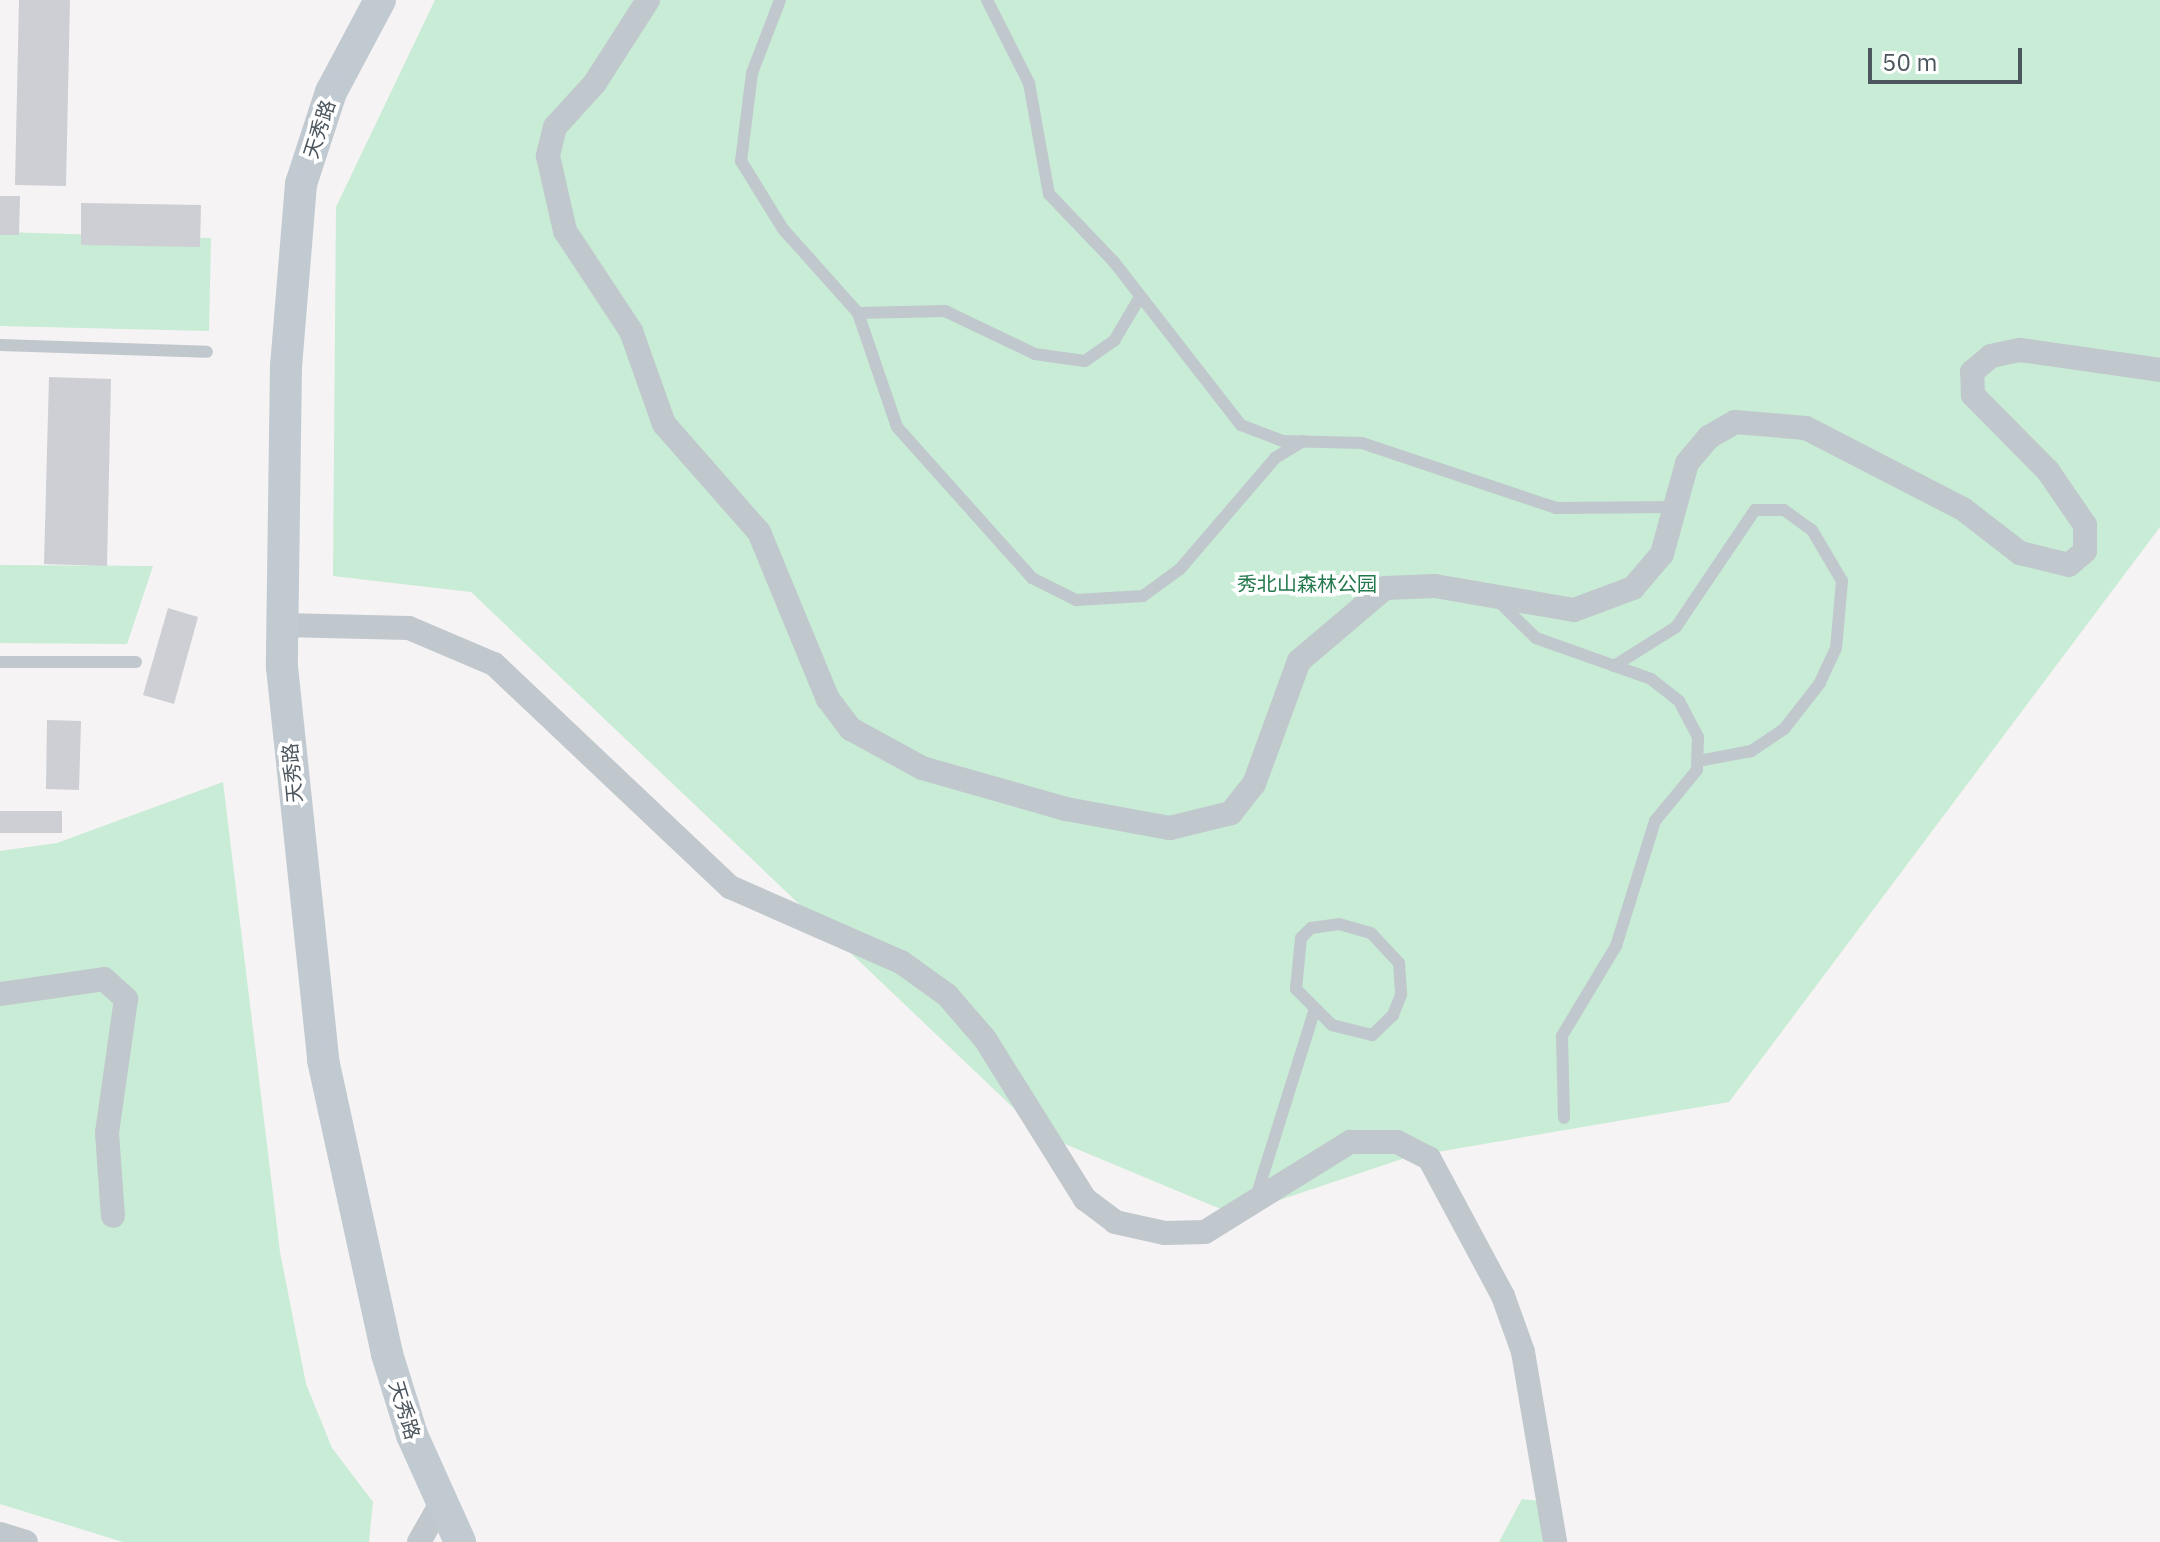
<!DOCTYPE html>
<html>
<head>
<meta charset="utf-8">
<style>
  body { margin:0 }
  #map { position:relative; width:2160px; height:1542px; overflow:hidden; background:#f5f3f3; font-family:"IBM Plex Sans","Noto Sans SC",sans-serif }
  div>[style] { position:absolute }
  .green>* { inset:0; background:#c8ecd5 }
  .building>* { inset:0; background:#cdcfd4 }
  .lane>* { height:12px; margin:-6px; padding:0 6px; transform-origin:6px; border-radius:6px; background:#c0c7cd }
  .street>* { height:24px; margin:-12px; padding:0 12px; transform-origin:12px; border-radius:12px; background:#c0c7cd }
  .secondary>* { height:32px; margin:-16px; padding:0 16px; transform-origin:16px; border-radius:16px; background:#c1c9d1 }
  span { translate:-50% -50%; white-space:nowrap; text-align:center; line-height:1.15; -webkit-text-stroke:7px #fff; paint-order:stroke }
  .street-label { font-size:20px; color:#4c565e }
  .park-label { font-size:20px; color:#23794c }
  .scale { position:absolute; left:1868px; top:48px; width:154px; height:36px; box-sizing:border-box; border:4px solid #4c565e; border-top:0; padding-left:10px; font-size:24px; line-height:28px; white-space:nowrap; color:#4c565e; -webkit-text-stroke:6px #fff; paint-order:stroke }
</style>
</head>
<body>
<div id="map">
  <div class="green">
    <i style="clip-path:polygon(435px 0,2160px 0,2160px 527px,1729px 1102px,1408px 1157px,1235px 1215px,1041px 1134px,471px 592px,333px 576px,336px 207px)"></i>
    <i style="clip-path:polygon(0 232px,211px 238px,209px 331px,0 326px)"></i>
    <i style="clip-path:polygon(0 565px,153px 566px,127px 644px,0 643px)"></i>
    <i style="clip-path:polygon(223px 782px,280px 1252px,306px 1384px,332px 1448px,373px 1502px,369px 1542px,123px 1542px,0 1504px,0 851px,57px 843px)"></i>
    <i style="clip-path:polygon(1522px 1499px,1540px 1501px,1545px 1542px,1499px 1542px)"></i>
  </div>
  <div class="building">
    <i style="clip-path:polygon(19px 0,70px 0,66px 186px,15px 185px)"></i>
    <i style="clip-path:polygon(0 196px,20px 196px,19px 235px,0 235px)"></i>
    <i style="clip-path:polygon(81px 203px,201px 205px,200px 247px,81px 245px)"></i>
    <i style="clip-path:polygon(49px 377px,111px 379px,107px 566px,44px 564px)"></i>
    <i style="clip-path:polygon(168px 608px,198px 617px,174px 704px,143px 695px)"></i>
    <i style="clip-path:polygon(47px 720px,81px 721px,79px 790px,46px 789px)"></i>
    <i style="clip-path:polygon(0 811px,62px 811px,62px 833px,0 833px)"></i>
  </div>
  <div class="lane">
    <i style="left:780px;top:0;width:78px;rotate:111deg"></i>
    <i style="left:752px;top:73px;width:89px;rotate:97.1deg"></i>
    <i style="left:741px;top:161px;width:80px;rotate:58.3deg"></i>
    <i style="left:783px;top:229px;width:113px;rotate:48.2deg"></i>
    <i style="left:858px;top:313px;width:120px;rotate:71.1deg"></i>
    <i style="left:897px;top:427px;width:203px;rotate:48.2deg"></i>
    <i style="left:1032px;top:578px;width:49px;rotate:26.6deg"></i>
    <i style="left:1076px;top:600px;width:67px;rotate:-3.4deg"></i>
    <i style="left:1143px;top:596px;width:46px;rotate:-36.1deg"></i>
    <i style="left:1180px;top:569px;width:146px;rotate:-49.4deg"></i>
    <i style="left:1275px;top:458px;width:33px;rotate:-31deg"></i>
    <i style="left:987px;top:0;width:93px;rotate:63.2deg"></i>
    <i style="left:1029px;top:83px;width:113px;rotate:79.8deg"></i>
    <i style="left:1049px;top:194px;width:94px;rotate:46.3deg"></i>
    <i style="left:1114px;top:262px;width:207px;rotate:52.1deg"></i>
    <i style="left:1241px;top:425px;width:45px;rotate:20.9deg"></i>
    <i style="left:1283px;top:441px;width:79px;rotate:1.5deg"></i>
    <i style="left:1362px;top:443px;width:205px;rotate:18.5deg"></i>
    <i style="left:1556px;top:508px;width:117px;rotate:-0.5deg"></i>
    <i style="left:858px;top:313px;width:87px;rotate:-1.3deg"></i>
    <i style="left:945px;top:311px;width:100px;rotate:25.5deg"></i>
    <i style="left:1035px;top:354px;width:50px;rotate:8deg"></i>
    <i style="left:1085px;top:361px;width:35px;rotate:-35deg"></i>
    <i style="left:1114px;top:341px;width:51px;rotate:-59.4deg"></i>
    <i style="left:0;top:345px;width:207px;rotate:1.9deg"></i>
    <i style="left:1496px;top:599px;width:56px;rotate:44.3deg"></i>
    <i style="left:1536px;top:638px;width:122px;rotate:19.6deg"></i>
    <i style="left:1651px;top:679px;width:36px;rotate:38deg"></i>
    <i style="left:1679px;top:701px;width:41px;rotate:62.2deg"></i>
    <i style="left:1698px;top:737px;width:33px;rotate:92deg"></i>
    <i style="left:1697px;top:770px;width:66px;rotate:129.5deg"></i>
    <i style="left:1655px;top:821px;width:131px;rotate:107.3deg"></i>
    <i style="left:1616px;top:946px;width:105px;rotate:121deg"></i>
    <i style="left:1562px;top:1036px;width:82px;rotate:88.6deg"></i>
    <i style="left:0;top:662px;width:136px"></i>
    <i style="left:1614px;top:666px;width:73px;rotate:-32.2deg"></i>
    <i style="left:1676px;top:627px;width:141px;rotate:-56deg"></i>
    <i style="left:1755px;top:510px;width:29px"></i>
    <i style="left:1784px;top:510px;width:34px;rotate:36deg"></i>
    <i style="left:1812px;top:530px;width:59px;rotate:59.5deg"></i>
    <i style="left:1842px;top:581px;width:67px;rotate:95.1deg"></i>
    <i style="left:1836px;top:648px;width:38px;rotate:115deg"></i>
    <i style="left:1820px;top:683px;width:58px;rotate:128deg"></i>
    <i style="left:1784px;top:729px;width:40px;rotate:146deg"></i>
    <i style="left:1751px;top:751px;width:54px;rotate:169.3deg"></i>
    <i style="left:1339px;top:924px;width:33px;rotate:16deg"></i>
    <i style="left:1371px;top:933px;width:41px;rotate:47deg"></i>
    <i style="left:1399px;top:963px;width:32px;rotate:86deg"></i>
    <i style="left:1401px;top:995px;width:22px;rotate:112deg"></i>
    <i style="left:1393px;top:1015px;width:29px;rotate:136deg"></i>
    <i style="left:1372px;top:1035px;width:41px;rotate:-166deg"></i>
    <i style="left:1332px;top:1025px;width:51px;rotate:-135deg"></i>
    <i style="left:1296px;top:989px;width:51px;rotate:-84.4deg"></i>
    <i style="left:1301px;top:938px;width:14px;rotate:-45deg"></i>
    <i style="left:1311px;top:928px;width:28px;rotate:-8deg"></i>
    <i style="left:1256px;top:1197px;width:194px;rotate:-72.6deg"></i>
  </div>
  <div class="street">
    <i style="left:648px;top:0;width:98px;rotate:122.6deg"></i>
    <i style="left:595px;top:83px;width:59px;rotate:132.3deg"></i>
    <i style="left:555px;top:127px;width:30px;rotate:104deg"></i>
    <i style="left:548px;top:156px;width:77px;rotate:77.2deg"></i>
    <i style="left:565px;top:231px;width:120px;rotate:56.6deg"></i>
    <i style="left:631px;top:331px;width:99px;rotate:70.5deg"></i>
    <i style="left:664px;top:424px;width:144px;rotate:48.7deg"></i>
    <i style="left:759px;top:532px;width:181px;rotate:67.6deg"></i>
    <i style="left:828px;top:699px;width:38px;rotate:53deg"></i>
    <i style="left:851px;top:729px;width:81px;rotate:28.8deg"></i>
    <i style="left:922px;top:768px;width:150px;rotate:15.9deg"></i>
    <i style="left:1066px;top:809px;width:106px;rotate:10.4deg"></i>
    <i style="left:1170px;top:828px;width:63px;rotate:-13.8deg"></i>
    <i style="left:1231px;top:813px;width:37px;rotate:-52deg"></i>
    <i style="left:1254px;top:784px;width:131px;rotate:-69.9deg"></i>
    <i style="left:1299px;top:661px;width:113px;rotate:-40.3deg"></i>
    <i style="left:1385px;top:588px;width:50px;rotate:-2.3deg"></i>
    <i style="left:1435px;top:586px;width:141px;rotate:9.8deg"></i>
    <i style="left:1574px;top:610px;width:63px;rotate:-20.4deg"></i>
    <i style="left:1633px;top:588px;width:45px;rotate:-49.5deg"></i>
    <i style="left:1662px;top:554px;width:94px;rotate:-74.6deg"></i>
    <i style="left:1687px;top:463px;width:34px;rotate:-50deg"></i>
    <i style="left:1709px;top:437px;width:30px;rotate:-30deg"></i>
    <i style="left:1735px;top:422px;width:71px;rotate:4.8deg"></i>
    <i style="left:1806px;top:428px;width:177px;rotate:27.3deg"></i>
    <i style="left:1963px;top:509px;width:72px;rotate:37.7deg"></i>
    <i style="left:2020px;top:553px;width:50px;rotate:13.8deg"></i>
    <i style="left:2069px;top:565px;width:21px;rotate:-41deg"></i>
    <i style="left:2085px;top:551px;width:26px;rotate:-90deg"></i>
    <i style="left:2085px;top:525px;width:65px;rotate:-124.4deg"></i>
    <i style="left:2048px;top:471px;width:107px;rotate:-134.6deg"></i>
    <i style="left:1973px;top:395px;width:23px;rotate:-92deg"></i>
    <i style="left:1972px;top:372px;width:25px;rotate:-40deg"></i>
    <i style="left:1991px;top:356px;width:30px;rotate:-12deg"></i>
    <i style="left:2020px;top:350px;width:141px;rotate:8.1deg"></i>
    <i style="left:283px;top:625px;width:126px;rotate:1.4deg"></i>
    <i style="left:409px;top:628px;width:92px;rotate:23deg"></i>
    <i style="left:494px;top:664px;width:325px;rotate:43.4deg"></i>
    <i style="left:730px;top:887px;width:187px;rotate:23.7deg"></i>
    <i style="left:901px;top:962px;width:57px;rotate:35.7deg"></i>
    <i style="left:947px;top:995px;width:58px;rotate:49.2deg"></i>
    <i style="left:985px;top:1039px;width:189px;rotate:58deg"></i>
    <i style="left:1085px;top:1199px;width:38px;rotate:37deg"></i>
    <i style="left:1115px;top:1222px;width:51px;rotate:12.4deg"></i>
    <i style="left:1165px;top:1233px;width:40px;rotate:-1.4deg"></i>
    <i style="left:1205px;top:1232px;width:171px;rotate:-31.8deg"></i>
    <i style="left:1350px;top:1142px;width:47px"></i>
    <i style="left:1397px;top:1142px;width:36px;rotate:27deg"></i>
    <i style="left:1429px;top:1158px;width:157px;rotate:61.8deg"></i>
    <i style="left:1503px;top:1296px;width:59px;rotate:70.3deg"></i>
    <i style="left:1523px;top:1352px;width:193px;rotate:80.4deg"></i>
    <i style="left:0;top:994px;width:105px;rotate:-8.2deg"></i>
    <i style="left:104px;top:979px;width:30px;rotate:42deg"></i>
    <i style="left:126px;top:999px;width:135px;rotate:98.1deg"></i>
    <i style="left:107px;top:1133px;width:83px;rotate:85.9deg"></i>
    <i style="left:0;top:1534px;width:27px;rotate:17deg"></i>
    <i style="left:419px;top:1542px;width:40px;rotate:-60.3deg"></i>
  </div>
  <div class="secondary">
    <i style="left:380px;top:0;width:104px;rotate:118deg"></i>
    <i style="left:331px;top:92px;width:97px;rotate:108.1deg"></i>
    <i style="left:301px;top:184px;width:182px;rotate:94.7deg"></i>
    <i style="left:286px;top:365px;width:302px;rotate:90.8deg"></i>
    <i style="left:282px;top:667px;width:395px;rotate:84deg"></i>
    <i style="left:323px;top:1060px;width:301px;rotate:77.7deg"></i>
    <i style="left:387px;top:1354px;width:85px;rotate:72.8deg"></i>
    <i style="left:412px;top:1435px;width:117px;rotate:65.8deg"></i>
  </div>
  <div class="street-label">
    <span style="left:319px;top:129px;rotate:-72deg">天秀路</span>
    <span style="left:292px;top:773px;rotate:-95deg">天秀路</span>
    <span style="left:405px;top:1410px;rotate:73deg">天秀路</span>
  </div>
  <div class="park-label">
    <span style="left:1307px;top:583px">秀北山森林公园</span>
  </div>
  <div class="scale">50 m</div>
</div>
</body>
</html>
